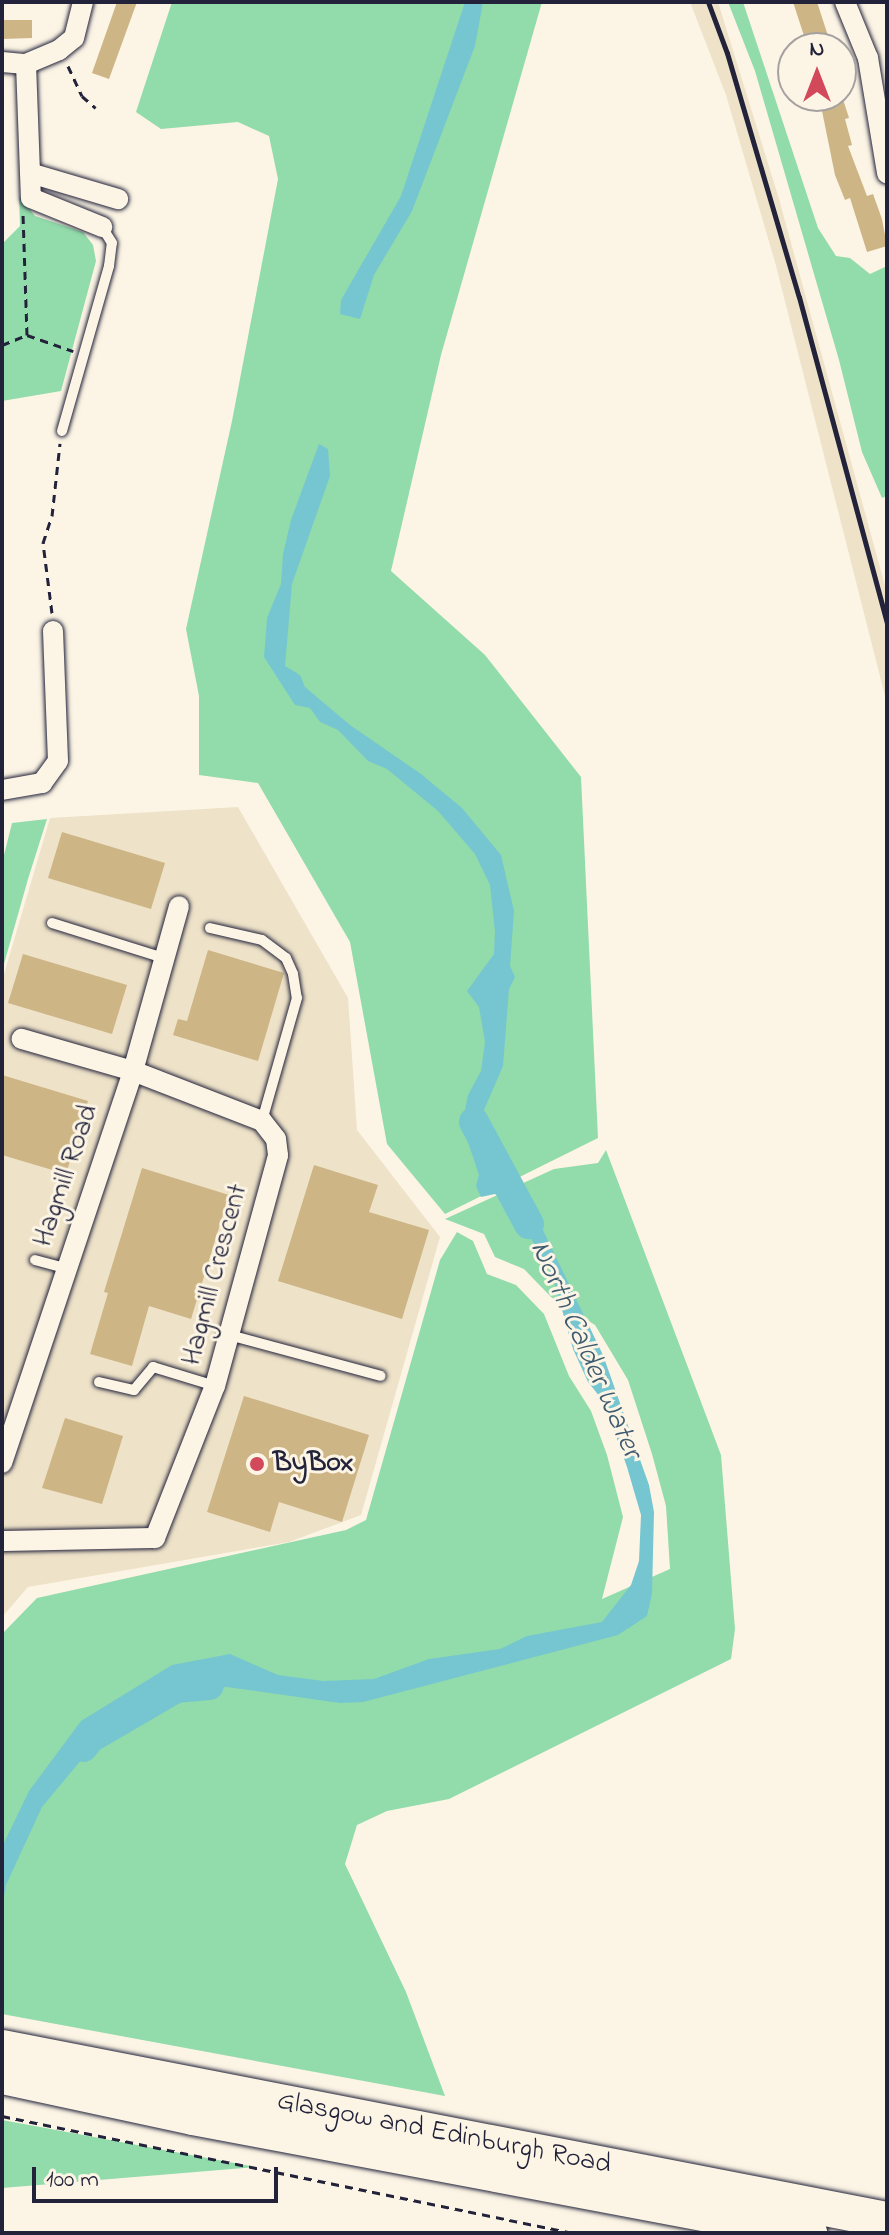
<!DOCTYPE html>
<html>
<head>
<meta charset="utf-8">
<style>
  body { margin:0 }
  #map { position:relative; width:889px; height:2235px; overflow:hidden; background:#fcf5e5; font-family:"Indie Flower",sans-serif }
  div>[style] { position:absolute }
  .built>* { inset:0; background:#eee2c8 }
  .green>* { inset:0; background:#92dbaa }
  .water>* { inset:0; background:#76c6d1 }
  .river>* { height:30px; margin:-15px; padding:0 15px; transform-origin:15px; border-radius:15px; background:#76c6d1 }
  .building>* { inset:0; background:#cdb585 }
  .path>* { height:3px; margin-top:-1.5px; transform-origin:0; background:repeating-linear-gradient(90deg,#22223b 0 8px,transparent 0 14px) }
  .roads { filter:drop-shadow(0 0 2px #22223b) drop-shadow(0 0 2px #22223b) }
  .lane>* { height:10px; margin:-5px; padding:0 5px; transform-origin:5px; border-radius:5px; background:#fcf5e5 }
  .street>* { height:20px; margin:-10px; padding:0 10px; transform-origin:10px; border-radius:10px; background:#fcf5e5 }
  .highway>* { height:36px; margin:-18px; padding:0 18px; transform-origin:18px; border-radius:18px; background:#fcf5e5 }
  .rail>* { height:5px; margin:-2.5px; padding:0 2.5px; transform-origin:2.5px; border-radius:2.5px; background:#22223b }
  .dots>* { width:22px; height:22px; translate:-50% -50%; box-sizing:border-box; border:4px solid #fcf5e5; border-radius:50% }
  span { translate:-50% -50%; white-space:nowrap; text-align:center; line-height:1.15; -webkit-text-stroke:6px #fcf5e5; paint-order:stroke }
  .street-label { font-size:28px; color:#22223b }
  .poi-label { font-size:28px; color:#22223b; font-weight:700 }
  .left { translate:0 -50%; text-align:left }
  .water-label { font-size:30px; color:#3f5b70; font-style:italic }
  .frame { position:absolute; inset:0; border:4px solid #22223b; pointer-events:none }
  .north { position:absolute; left:777px; top:32px; width:80px; height:80px; box-sizing:border-box; background:#fcf5e5; border:2px solid #a5a1a1; border-radius:50%; rotate:0deg; font-size:22px; font-weight:700; line-height:32px; text-align:center; color:#22223b }
  .north::after { content:''; display:block; margin:auto; width:28px; height:36px; background:#d1495b; clip-path:polygon(50% 0,100% 100%,50% 72%,0 100%) }
  .scale { position:absolute; left:32px; top:2167px; width:246px; height:36px; box-sizing:border-box; border:4px solid #22223b; border-top:0; padding-left:10px; font-size:24px; line-height:28px; white-space:nowrap; color:#22223b; -webkit-text-stroke:6px #fcf5e5; paint-order:stroke }
</style>
</head>
<body>
<div id="map">
  <div class="built">
    <i style="clip-path:polygon(690px 2px,718px 2px,779px 199px,887px 593px,887px 704px,775px 262px,726px 95px)"></i>
    <i style="clip-path:polygon(238px 807px,348px 998px,357px 1130px,440px 1237px,361px 1515px,289px 1542px,28px 1587px,2px 1617px,2px 981px,50px 818px)"></i>
  </div>
  <div class="green">
    <i style="clip-path:polygon(172px 2px,542px 2px,441px 355px,391px 571px,485px 655px,581px 777px,598px 1138px,445px 1214px,387px 1144px,350px 942px,258px 783px,199px 775px,199px 696px,186px 629px,232px 421px,278px 179px,269px 136px,238px 122px,161px 129px,136px 112px)"></i>
    <i style="clip-path:polygon(728px 2px,743px 2px,818px 228px,836px 256px,850px 258px,870px 274px,887px 266px,887px 496px,882px 498px,862px 452px,839px 360px,755px 71px)"></i>
    <i style="clip-path:polygon(19px 196px,35px 216px,83px 232px,93px 245px,96px 261px,61px 391px,2px 401px,2px 244px,20px 226px)"></i>
    <i style="clip-path:polygon(47px 819px,28px 879px,2px 971px,2px 863px,12px 823px)"></i>
    <i style="clip-path:polygon(606px 1150px,721px 1455px,735px 1629px,731px 1659px,449px 1799px,387px 1811px,357px 1825px,345px 1864px,406px 1992px,445px 2096px,2px 2014px,2px 1634px,37px 1598px,346px 1530px,366px 1520px,440px 1260px,457px 1232px,473px 1241px,487px 1274px,516px 1285px,544px 1314px,569px 1376px,591px 1411px,607px 1455px,623px 1517px,602px 1599px,670px 1569px,666px 1506px,652px 1454px,628px 1380px,595px 1325px,551px 1297px,524px 1269px,495px 1257px,484px 1234px,445px 1219px,554px 1169px,598px 1163px)"></i>
    <i style="clip-path:polygon(2px 2120px,256px 2167px,2px 2188px)"></i>
  </div>
  <div class="water">
    <i style="clip-path:polygon(465px 2px,483px 2px,475px 46px,412px 211px,374px 275px,360px 319px,340px 314px,341px 300px,401px 196px)"></i>
    <i style="clip-path:polygon(319px 444px,328px 449px,330px 476px,292px 584px,285px 666px,300px 675px,305px 687px,350px 725px,421px 774px,462px 808px,501px 855px,514px 911px,510px 966px,515px 977px,509px 989px,503px 1066px,484px 1110px,494px 1170px,497px 1180px,530px 1203px,603px 1355px,649px 1485px,654px 1512px,652px 1594px,647px 1616px,618px 1635px,363px 1702px,340px 1703px,227px 1687px,152px 1693px,97px 1741px,42px 1807px,6px 1885px,2px 1908px,2px 1847px,29px 1791px,81px 1721px,172px 1665px,230px 1654px,278px 1675px,323px 1681px,374px 1679px,429px 1659px,500px 1649px,527px 1636px,602px 1622px,631px 1585px,639px 1561px,641px 1515px,627px 1467px,604px 1402px,588px 1382px,573px 1349px,552px 1274px,510px 1203px,495px 1194px,481px 1197px,476px 1186px,479px 1175px,465px 1133px,464px 1115px,468px 1095px,481px 1071px,485px 1042px,479px 1007px,467px 991px,494px 954px,495px 932px,490px 885px,475px 854px,438px 811px,387px 769px,368px 761px,338px 730px,320px 722px,310px 708px,295px 705px,264px 657px,267px 618px,281px 584px,283px 554px,291px 520px)"></i>
  </div>
  <div class="river">
    <i style="left:474px;top:1122px;width:116px;rotate:61.7deg"></i>
    <i style="left:83px;top:1747px;width:11px;rotate:-52deg"></i>
    <i style="left:90px;top:1738px;width:99px;rotate:-30.2deg"></i>
    <i style="left:176px;top:1688px;width:33px;rotate:-5deg"></i>
  </div>
  <div class="building">
    <i style="clip-path:polygon(117px 2px,137px 2px,109px 79px,92px 73px)"></i>
    <i style="clip-path:polygon(793px 2px,817px 2px,832px 48px,808px 48px)"></i>
    <i style="clip-path:polygon(2px 20px,32px 20px,32px 38px,2px 39px)"></i>
    <i style="clip-path:polygon(819px 96px,842px 96px,849px 118px,845px 119px,852px 145px,848px 146px,867px 196px,873px 194px,882px 219px,887px 246px,867px 252px,850px 198px,845px 200px,835px 175px)"></i>
    <i style="clip-path:polygon(62px 832px,165px 863px,151px 909px,48px 878px)"></i>
    <i style="clip-path:polygon(208px 950px,284px 973px,258px 1061px,173px 1035px,178px 1019px,187px 1021px)"></i>
    <i style="clip-path:polygon(23px 954px,127px 985px,112px 1034px,8px 1003px)"></i>
    <i style="clip-path:polygon(2px 1075px,88px 1101px,66px 1174px,2px 1155px)"></i>
    <i style="clip-path:polygon(314px 1165px,378px 1185px,369px 1212px,429px 1230px,402px 1319px,278px 1281px)"></i>
    <i style="clip-path:polygon(142px 1168px,229px 1195px,191px 1319px,149px 1306px,132px 1366px,90px 1354px,108px 1293px,104px 1292px)"></i>
    <i style="clip-path:polygon(244px 1396px,369px 1435px,342px 1522px,279px 1502px,270px 1532px,207px 1512px)"></i>
    <i style="clip-path:polygon(65px 1418px,123px 1436px,102px 1504px,42px 1488px)"></i>
  </div>
  <div class="path">
    <i style="left:68px;top:66px;width:33px;rotate:65deg"></i>
    <i style="left:82px;top:96px;width:18px;rotate:41deg"></i>
    <i style="left:27px;top:335px;width:49px;rotate:19.2deg"></i>
    <i style="left:2px;top:345px;width:27px;rotate:-22deg"></i>
    <i style="left:27px;top:335px;width:121px;rotate:-91.9deg"></i>
    <i style="left:52px;top:613px;width:71px;rotate:-97.3deg"></i>
    <i style="left:43px;top:543px;width:28px;rotate:-72deg"></i>
    <i style="left:52px;top:516px;width:73px;rotate:-83.7deg"></i>
    <i style="left:2px;top:2116px;width:583px;rotate:11.58deg"></i>
  </div>
  <div class="roads">
    <div class="lane">
      <i style="left:62px;top:431px;width:172px;rotate:-74.1deg"></i>
      <i style="left:109px;top:266px;width:23px;rotate:-83deg"></i>
      <i style="left:112px;top:243px;width:19px;rotate:-122deg"></i>
      <i style="left:52px;top:923px;width:117px;rotate:17.4deg"></i>
      <i style="left:210px;top:928px;width:53px;rotate:13deg"></i>
      <i style="left:262px;top:940px;width:30px;rotate:37deg"></i>
      <i style="left:286px;top:958px;width:17px;rotate:66deg"></i>
      <i style="left:293px;top:974px;width:24px;rotate:81deg"></i>
      <i style="left:297px;top:998px;width:128px;rotate:105.9deg"></i>
      <i style="left:35px;top:1260px;width:31px;rotate:15deg"></i>
      <i style="left:229px;top:1335px;width:157px;rotate:15.1deg"></i>
      <i style="left:99px;top:1382px;width:36px;rotate:13deg"></i>
      <i style="left:134px;top:1390px;width:30px;rotate:-50deg"></i>
      <i style="left:153px;top:1367px;width:65px;rotate:17deg"></i>
    </div>
    <div class="street">
      <i style="left:845px;top:2px;width:61px;rotate:67.7deg"></i>
      <i style="left:868px;top:58px;width:117px;rotate:80.6deg"></i>
      <i style="left:2px;top:62px;width:24px;rotate:5deg"></i>
      <i style="left:26px;top:64px;width:36px;rotate:-23deg"></i>
      <i style="left:59px;top:50px;width:19px;rotate:-39deg"></i>
      <i style="left:74px;top:38px;width:37px;rotate:-76deg"></i>
      <i style="left:26px;top:64px;width:134px;rotate:87.9deg"></i>
      <i style="left:31px;top:198px;width:77px;rotate:22.2deg"></i>
      <i style="left:30px;top:173px;width:92px;rotate:16.5deg"></i>
      <i style="left:2px;top:790px;width:41px;rotate:-9.9deg"></i>
      <i style="left:42px;top:783px;width:27px;rotate:-54deg"></i>
      <i style="left:58px;top:761px;width:130px;rotate:-92.2deg"></i>
      <i style="left:2px;top:1463px;width:413px;rotate:-71.5deg"></i>
      <i style="left:133px;top:1071px;width:171px;rotate:-74.4deg"></i>
      <i style="left:2px;top:1541px;width:153px;rotate:-1.1deg"></i>
      <i style="left:155px;top:1538px;width:163px;rotate:-68.5deg"></i>
      <i style="left:215px;top:1386px;width:239px;rotate:-74.7deg"></i>
      <i style="left:278px;top:1155px;width:16px;rotate:-97deg"></i>
      <i style="left:276px;top:1139px;width:23px;rotate:-128deg"></i>
      <i style="left:262px;top:1121px;width:138px;rotate:-158.8deg"></i>
      <i style="left:133px;top:1071px;width:116px;rotate:-163.9deg"></i>
    </div>
    <div class="highway">
      <i style="left:2px;top:2048px;width:902px;rotate:11deg"></i>
      <i style="left:2px;top:2076px;width:195px;rotate:12.1deg"></i>
      <i style="left:193px;top:2117px;width:627px;rotate:10.66deg"></i>
    </div>
  </div>
  <div class="rail">
    <i style="left:708px;top:2px;width:54px;rotate:69.6deg"></i>
    <i style="left:727px;top:53px;width:254px;rotate:73.6deg"></i>
    <i style="left:799px;top:297px;width:339px;rotate:74.9deg"></i>
  </div>
  <div class="dots">
    <i style="left:257px;top:1464px;background:#d1495b"></i>
  </div>
  <div class="street-label">
    <span style="left:67px;top:1176px;rotate:-71deg">Hagmill Road</span>
    <span style="left:216px;top:1275px;rotate:-75deg">Hagmill Crescent</span>
    <span style="left:444px;top:2134px;rotate:11deg">Glasgow and Edinburgh Road</span>
  </div>
  <div class="poi-label">
    <span class="left" style="left:273px;top:1464px">ByBox</span>
  </div>
  <div class="water-label">
    <span style="left:585px;top:1350px;rotate:66deg">North Calder Water</span>
  </div>
  <div class="frame"></div>
  <div class="north">N</div>
  <div class="scale">100 m</div>
</div>
</body>
</html>
